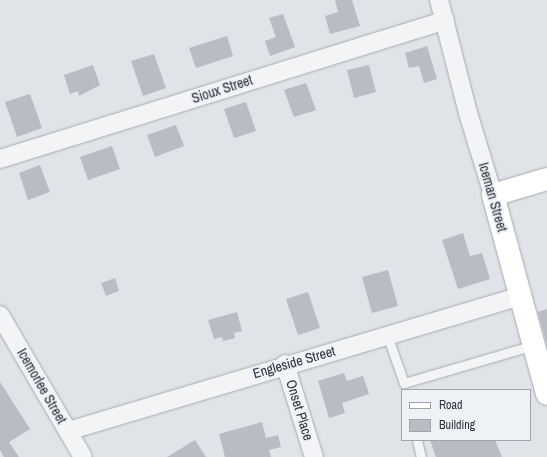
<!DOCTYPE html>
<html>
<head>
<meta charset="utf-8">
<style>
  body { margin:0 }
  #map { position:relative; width:547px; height:457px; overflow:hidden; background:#e0e3e7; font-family:"Archivo Narrow",sans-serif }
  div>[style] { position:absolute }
  .building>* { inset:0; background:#b8bdc4 }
  .roads { filter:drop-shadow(0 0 1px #a6aab1) drop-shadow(0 0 1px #a6aab1) }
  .service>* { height:9px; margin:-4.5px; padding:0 4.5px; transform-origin:4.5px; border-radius:4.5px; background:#f2f4f6 }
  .minor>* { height:18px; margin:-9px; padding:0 9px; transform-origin:9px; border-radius:9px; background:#f2f4f6 }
  .secondary>* { height:22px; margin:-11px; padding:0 11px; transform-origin:11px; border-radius:11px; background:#fff }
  span { translate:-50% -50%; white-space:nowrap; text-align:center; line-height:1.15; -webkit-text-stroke:4px #eff2f5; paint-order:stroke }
  .street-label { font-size:14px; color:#2b323d }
  .legend { position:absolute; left:401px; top:389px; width:130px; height:52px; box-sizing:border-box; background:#eff2f5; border:1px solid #a1a5ab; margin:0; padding:5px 7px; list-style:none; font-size:12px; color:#2b323d }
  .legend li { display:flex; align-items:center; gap:8px; height:20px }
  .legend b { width:20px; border:1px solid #a1a5ab }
</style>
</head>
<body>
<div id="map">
  <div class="building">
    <i style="clip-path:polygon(335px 0,352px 0,360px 26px,330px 34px,325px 16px,338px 12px)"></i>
    <i style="clip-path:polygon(283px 14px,295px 47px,270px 56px,265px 41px,276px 37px,269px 18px)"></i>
    <i style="clip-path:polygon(227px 36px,233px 56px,196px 68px,189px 48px)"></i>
    <i style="clip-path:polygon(427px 46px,437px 79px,424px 83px,419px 66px,409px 68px,405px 53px)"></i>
    <i style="clip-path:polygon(154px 54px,166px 88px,143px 96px,131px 61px)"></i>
    <i style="clip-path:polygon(93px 65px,100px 85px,79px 96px,78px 91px,70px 94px,64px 75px)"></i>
    <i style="clip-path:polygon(369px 65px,376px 92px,354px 98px,347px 70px)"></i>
    <i style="clip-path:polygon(306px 83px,316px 110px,294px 117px,284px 90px)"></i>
    <i style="clip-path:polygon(30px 94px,42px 128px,17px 137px,5px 102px)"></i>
    <i style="clip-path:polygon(246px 102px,256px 131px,234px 138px,224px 109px)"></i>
    <i style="clip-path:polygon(176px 125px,184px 146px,155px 157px,147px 135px)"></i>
    <i style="clip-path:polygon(112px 146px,120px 169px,88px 180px,80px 157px)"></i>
    <i style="clip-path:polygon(40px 165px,50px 192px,28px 200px,19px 173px)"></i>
    <i style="clip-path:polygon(463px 233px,470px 256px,482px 253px,490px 279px,458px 289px,442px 240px)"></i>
    <i style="clip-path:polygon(388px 270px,398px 306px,372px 313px,362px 277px)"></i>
    <i style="clip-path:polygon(115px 278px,119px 291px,106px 296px,101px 283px)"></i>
    <i style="clip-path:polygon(308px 292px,320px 328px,298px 335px,286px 299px)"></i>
    <i style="clip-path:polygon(547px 309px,547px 346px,538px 312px)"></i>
    <i style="clip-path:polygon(237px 312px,242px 331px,234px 333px,235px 338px,223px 341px,222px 337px,214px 339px,208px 320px)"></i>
    <i style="clip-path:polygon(344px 373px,347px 381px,363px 376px,369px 394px,342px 403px,345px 413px,329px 418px,318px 381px)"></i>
    <i style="clip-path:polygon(0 382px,30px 429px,9px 442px,19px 457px,4px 457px,0 450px)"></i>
    <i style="clip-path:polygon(262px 422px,266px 438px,278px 435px,281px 447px,269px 450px,271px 457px,225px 457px,219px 434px)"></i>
    <i style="clip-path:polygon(195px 440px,206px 457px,167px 457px)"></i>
    <i style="clip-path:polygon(430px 440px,495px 440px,502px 457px,436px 457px)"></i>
  </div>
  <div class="roads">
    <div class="service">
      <i style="left:387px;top:335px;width:51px;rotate:70.5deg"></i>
      <i style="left:404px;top:383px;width:135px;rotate:-16.3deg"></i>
      <i style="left:417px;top:440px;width:17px;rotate:77deg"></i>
    </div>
    <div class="minor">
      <i style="left:439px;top:0;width:117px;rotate:75.6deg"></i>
      <i style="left:468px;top:113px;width:86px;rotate:73deg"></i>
      <i style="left:0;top:159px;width:466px;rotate:-17.3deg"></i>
      <i style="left:0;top:315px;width:164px;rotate:59.7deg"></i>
      <i style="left:285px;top:364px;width:97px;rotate:72.7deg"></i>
      <i style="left:68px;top:431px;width:472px;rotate:-16.6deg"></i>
    </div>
    <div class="secondary">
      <i style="left:547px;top:179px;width:56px;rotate:163.5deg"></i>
      <i style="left:493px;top:195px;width:206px;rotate:74.8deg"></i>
    </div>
  </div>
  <div class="street-label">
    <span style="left:222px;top:89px;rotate:-18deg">Sioux Street</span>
    <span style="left:493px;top:197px;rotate:74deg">Iceman Street</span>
    <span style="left:294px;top:362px;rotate:-16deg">Engleside Street</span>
    <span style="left:42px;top:386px;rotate:60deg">Icemorlee Street</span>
    <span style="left:300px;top:410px;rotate:73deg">Onset Place</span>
  </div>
  <ul class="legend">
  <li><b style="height:5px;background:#fff"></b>Road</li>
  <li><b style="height:11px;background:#b8bdc4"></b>Building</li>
  </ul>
</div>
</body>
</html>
